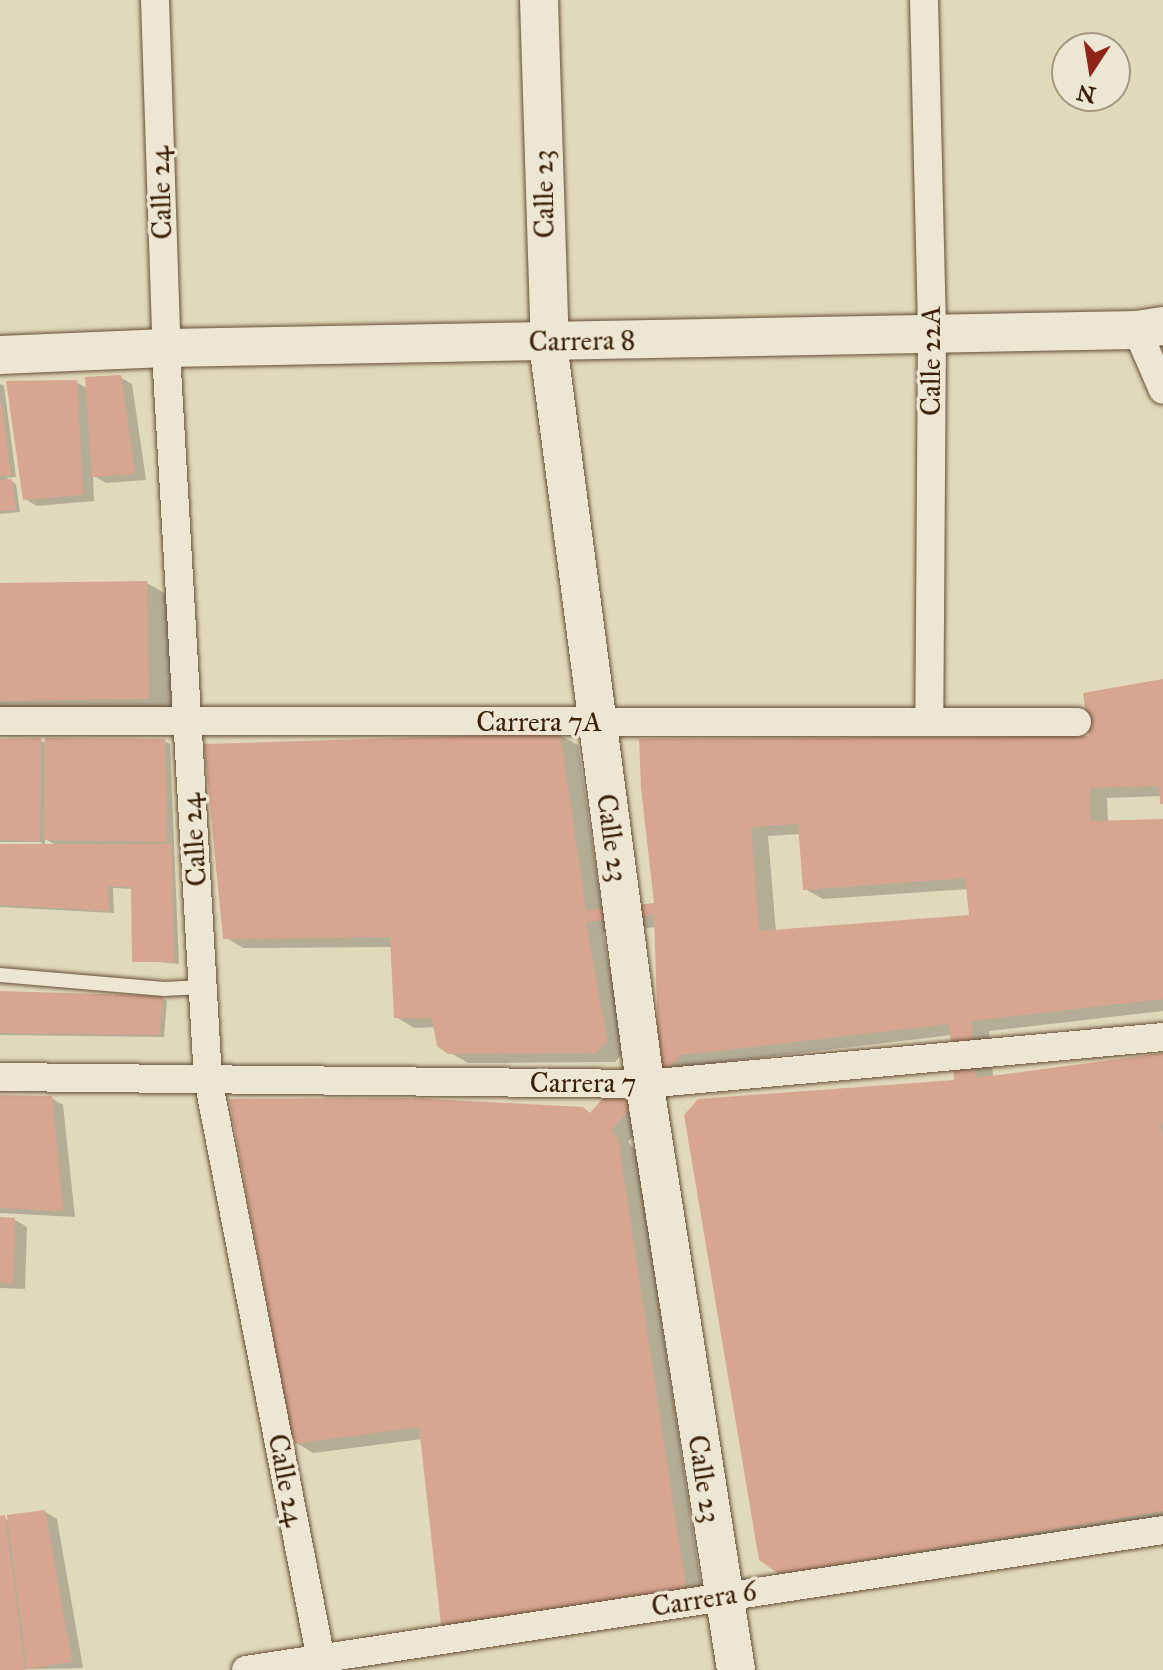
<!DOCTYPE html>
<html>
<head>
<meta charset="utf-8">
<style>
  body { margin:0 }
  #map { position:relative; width:1163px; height:1670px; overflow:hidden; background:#e1d9bc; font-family:"IM FELL Great Primer",serif }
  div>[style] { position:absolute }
  .shadow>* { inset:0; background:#0003 }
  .building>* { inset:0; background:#d8a591 }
  .roads { filter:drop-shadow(0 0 2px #654e33) drop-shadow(0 0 2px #654e33) }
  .lane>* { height:14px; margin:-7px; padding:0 7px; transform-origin:7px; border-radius:7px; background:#ece6d3 }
  .street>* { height:28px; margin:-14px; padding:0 14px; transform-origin:14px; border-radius:14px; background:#ece6d3 }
  .secondary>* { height:38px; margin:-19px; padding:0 19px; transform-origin:19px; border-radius:19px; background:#ece6d3 }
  span { translate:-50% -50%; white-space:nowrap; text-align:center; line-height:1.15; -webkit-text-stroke:7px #ece6d3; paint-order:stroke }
  .street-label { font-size:28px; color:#3c2005 }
  .north { position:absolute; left:1051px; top:32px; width:80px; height:80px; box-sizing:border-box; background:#ece6d3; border:2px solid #a69781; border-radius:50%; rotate:192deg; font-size:22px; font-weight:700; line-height:32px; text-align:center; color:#3c2005 }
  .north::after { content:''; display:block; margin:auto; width:28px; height:36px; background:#8f2418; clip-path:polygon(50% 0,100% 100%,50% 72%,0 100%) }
</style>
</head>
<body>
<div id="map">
  <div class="shadow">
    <i style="clip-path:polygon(120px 377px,132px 384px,146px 480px,106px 483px,93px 475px,94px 501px,37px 506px,25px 499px,76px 382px,88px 389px)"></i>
    <i style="clip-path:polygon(0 384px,4px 386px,16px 477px,6px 478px,16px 484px,20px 512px,0 514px)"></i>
    <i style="clip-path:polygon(147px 583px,181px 603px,183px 717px,0 720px,0 585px)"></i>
    <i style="clip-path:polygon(evenodd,1163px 681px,1163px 803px,1161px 796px,1107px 798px,1108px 822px,1163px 821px,1163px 1011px,989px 1031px,993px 1077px,1163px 1055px,1163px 1523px,799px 1583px,780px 1572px,956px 1082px,952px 1035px,699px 1065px,628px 1142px,636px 1151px,703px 1599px,461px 1634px,443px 1624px,422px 1439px,313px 1453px,295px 1442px,660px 1036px,657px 927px,603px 932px,625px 1051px,615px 1062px,468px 1063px,449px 1052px,436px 1027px,414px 1028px,396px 1017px,392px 947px,243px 948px,225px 937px,560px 735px,578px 745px,602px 910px,656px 905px,643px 788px,1091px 738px,1163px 681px,801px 834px,805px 889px,823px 899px,968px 889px,971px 917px,776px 932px,768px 836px,801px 834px)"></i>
    <i style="clip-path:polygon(evenodd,40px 740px,47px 744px,164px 741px,170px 744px,179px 964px,134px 960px,133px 889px,113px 888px,114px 913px,0 907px,0 846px,41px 846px,41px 842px,0 842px,0 741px,40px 740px,45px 839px,58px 846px,45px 846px,45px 839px)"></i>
    <i style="clip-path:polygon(0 993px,162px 998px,167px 1001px,164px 1037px,0 1035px)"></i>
    <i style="clip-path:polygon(0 1097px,51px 1098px,63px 1105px,75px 1217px,0 1213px)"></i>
    <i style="clip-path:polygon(0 1219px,15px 1220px,27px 1227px,25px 1289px,0 1288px)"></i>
    <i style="clip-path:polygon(45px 1512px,57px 1519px,83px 1668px,0 1670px,0 1518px,9px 1520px)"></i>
  </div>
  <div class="building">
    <i style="clip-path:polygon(121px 375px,135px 474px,92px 477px,85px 377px)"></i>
    <i style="clip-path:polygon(77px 380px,83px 495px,23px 500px,6px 381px)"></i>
    <i style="clip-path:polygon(0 404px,2px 404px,11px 475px,0 476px)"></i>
    <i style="clip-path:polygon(12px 479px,16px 510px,0 511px,0 480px)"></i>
    <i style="clip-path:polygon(147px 581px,149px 699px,0 701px,0 583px)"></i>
    <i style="clip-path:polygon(evenodd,1163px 679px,1163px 804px,1160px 804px,1159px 786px,1090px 788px,1090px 821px,1163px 819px,1163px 999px,971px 1021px,976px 1078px,1163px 1053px,1163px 1124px,1160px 1124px,1163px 1136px,1163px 1511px,779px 1574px,759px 1560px,684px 1115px,698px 1099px,954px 1080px,949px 1024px,681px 1055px,611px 1130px,618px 1139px,686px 1589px,441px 1625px,419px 1427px,293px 1444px,229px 1099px,411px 1098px,583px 1107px,590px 1113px,658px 1036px,654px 915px,586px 922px,607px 1041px,596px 1053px,448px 1054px,437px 1046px,432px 1018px,394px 1018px,390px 937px,223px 939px,204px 744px,560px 733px,586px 910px,654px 903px,641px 788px,639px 739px,1089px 736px,1083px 693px,1163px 679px,798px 824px,803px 890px,965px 878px,969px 915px,759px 931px,751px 827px,798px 824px)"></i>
    <i style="clip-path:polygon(41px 738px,40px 841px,0 840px,0 739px)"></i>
    <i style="clip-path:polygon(45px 738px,165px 739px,167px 842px,44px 840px)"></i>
    <i style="clip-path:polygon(0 844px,171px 844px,174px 962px,132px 962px,131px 887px,108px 886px,109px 911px,0 905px)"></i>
    <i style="clip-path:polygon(0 991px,163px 996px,159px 1035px,0 1033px)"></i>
    <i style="clip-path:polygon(0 1095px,52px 1096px,63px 1211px,0 1208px)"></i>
    <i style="clip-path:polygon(0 1217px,15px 1218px,13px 1284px,0 1283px)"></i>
    <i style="clip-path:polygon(45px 1510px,72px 1662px,27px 1669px,7px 1515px)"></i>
    <i style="clip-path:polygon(5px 1515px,25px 1670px,0 1670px,0 1516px)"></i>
  </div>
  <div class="roads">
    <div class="lane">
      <i style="left:0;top:975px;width:165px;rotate:4.9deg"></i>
      <i style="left:164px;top:989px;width:39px;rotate:-3deg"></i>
    </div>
    <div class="street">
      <i style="left:155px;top:0;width:370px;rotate:88.1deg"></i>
      <i style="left:167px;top:370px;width:710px;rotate:86.69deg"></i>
      <i style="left:208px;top:1079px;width:602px;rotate:78.99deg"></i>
      <i style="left:924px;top:0;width:332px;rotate:88.6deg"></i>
      <i style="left:932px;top:332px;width:390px;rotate:90.4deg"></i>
      <i style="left:1137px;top:330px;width:65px;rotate:66.6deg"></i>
      <i style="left:0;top:721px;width:1077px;rotate:0.05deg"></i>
      <i style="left:0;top:1077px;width:645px;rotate:0.62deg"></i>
      <i style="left:645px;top:1084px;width:520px;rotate:-5.18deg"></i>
      <i style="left:246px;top:1670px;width:928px;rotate:-8.68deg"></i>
    </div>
    <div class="secondary">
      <i style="left:539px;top:0;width:359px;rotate:88.2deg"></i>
      <i style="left:550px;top:359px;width:753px;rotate:82.53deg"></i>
      <i style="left:648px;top:1106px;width:571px;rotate:81.13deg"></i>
      <i style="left:0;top:355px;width:166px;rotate:-2.4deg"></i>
      <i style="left:166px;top:348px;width:971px;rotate:-1.06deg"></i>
      <i style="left:1137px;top:330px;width:26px;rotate:-9deg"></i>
    </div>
  </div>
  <div class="street-label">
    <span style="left:161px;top:193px;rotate:-92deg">Calle 24</span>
    <span style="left:544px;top:194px;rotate:-91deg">Calle 23</span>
    <span style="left:582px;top:341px;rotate:-1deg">Carrera 8</span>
    <span style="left:931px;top:361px;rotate:-90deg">Calle 22A</span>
    <span style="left:539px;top:722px">Carrera 7A</span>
    <span style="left:612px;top:838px;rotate:82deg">Calle 23</span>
    <span style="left:194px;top:840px;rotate:-94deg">Calle 24</span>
    <span style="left:583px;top:1083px">Carrera 7</span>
    <span style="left:704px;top:1479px;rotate:81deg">Calle 23</span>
    <span style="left:286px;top:1480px;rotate:79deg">Calle 24</span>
    <span style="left:704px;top:1599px;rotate:-9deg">Carrera 6</span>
  </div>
  <div class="north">N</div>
</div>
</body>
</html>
